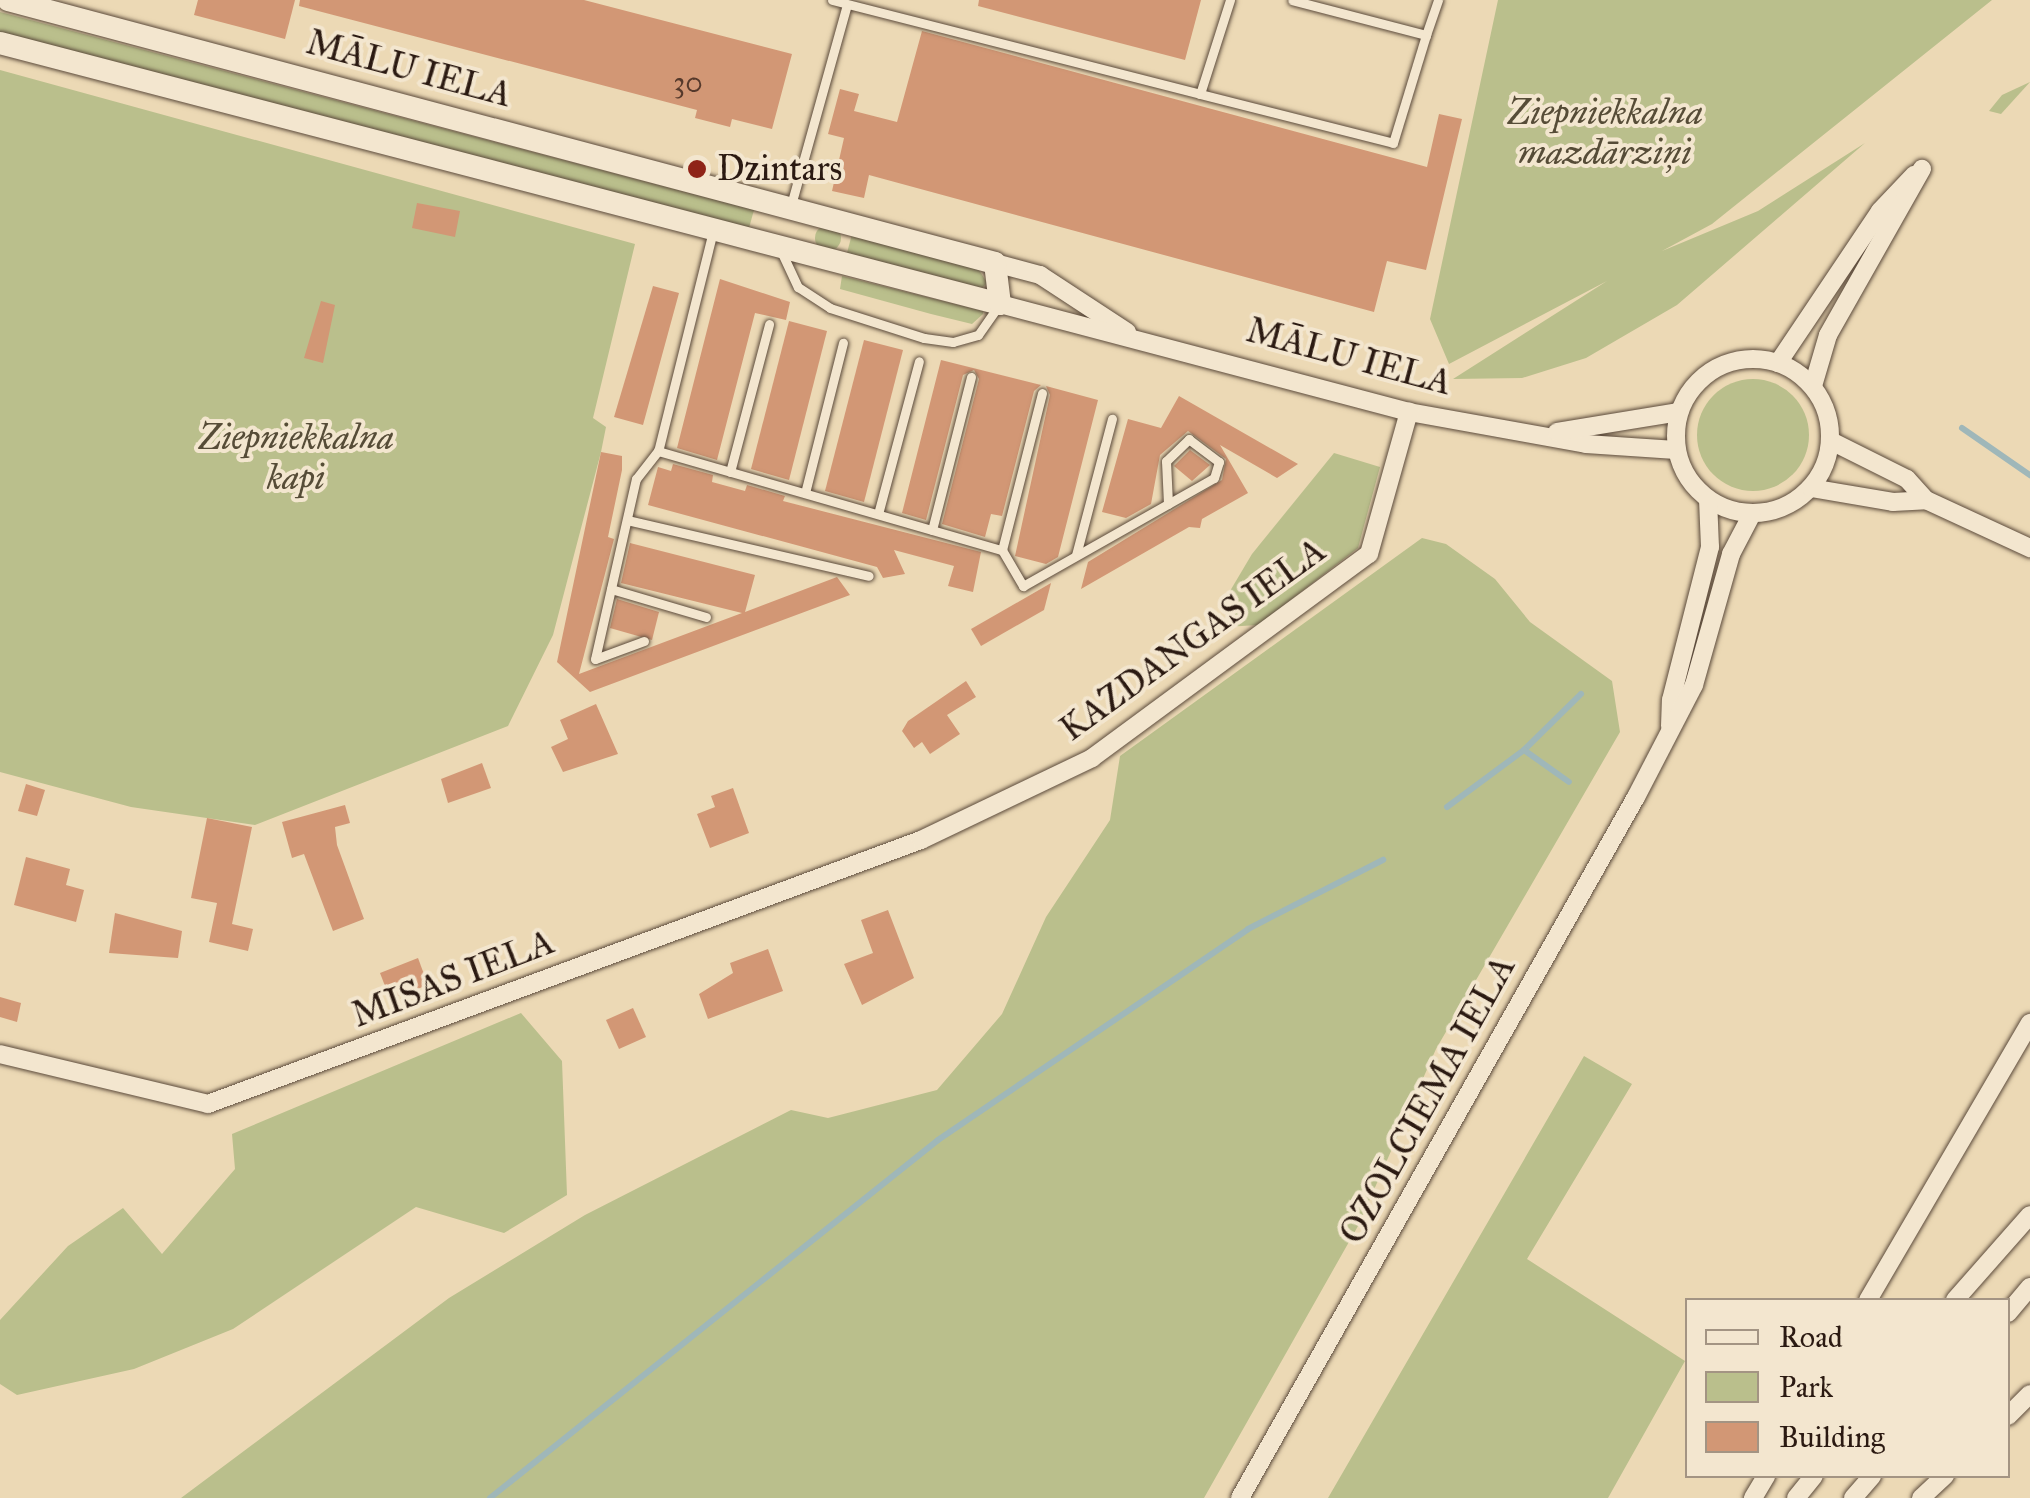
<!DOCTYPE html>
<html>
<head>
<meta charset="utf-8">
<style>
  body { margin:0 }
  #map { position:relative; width:2030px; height:1498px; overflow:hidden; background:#ecd9b5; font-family:"IM FELL Great Primer",serif }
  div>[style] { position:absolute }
  .green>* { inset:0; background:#babf8c }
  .round { border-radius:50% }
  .stream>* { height:6px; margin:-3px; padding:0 3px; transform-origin:3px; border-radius:3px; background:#9fb7b9 }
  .building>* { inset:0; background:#d29775 }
  .roads { filter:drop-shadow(0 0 2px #5b4a3b) drop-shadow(0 0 2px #5b4a3b) }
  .service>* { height:9px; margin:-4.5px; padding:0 4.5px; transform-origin:4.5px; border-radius:4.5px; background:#f3e6cf }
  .minor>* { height:18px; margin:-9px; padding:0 9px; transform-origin:9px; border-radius:9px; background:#f3e6cf }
  .minor>.ring { margin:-9px; padding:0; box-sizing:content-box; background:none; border:18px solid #f3e6cf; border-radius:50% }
  .tertiary>* { height:22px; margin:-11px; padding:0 11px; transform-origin:11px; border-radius:11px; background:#f3e6cf }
  .dots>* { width:28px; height:28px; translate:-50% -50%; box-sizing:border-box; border:5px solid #f3e6cf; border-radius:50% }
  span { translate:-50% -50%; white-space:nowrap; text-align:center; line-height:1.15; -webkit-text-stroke:8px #f3e6cf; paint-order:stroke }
  .number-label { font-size:30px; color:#55392b }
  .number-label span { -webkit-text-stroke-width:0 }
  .street-label { font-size:35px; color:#2b1a12 }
  .park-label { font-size:35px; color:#564c37; font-style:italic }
  .poi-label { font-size:35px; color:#2b1a12 }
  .left { translate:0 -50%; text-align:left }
  .legend { position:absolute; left:1685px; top:1298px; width:325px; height:180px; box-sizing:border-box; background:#f3e6cf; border:2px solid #a39483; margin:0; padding:12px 18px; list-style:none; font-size:30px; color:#2b1a12 }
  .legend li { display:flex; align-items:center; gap:20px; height:50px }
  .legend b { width:50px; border:2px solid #a39483 }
</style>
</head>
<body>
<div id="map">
  <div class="green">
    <i style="clip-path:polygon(1498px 0,1992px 0,1712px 224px,1662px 251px,1758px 211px,1865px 143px,1677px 305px,1586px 358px,1522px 378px,1453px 379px,1607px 281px,1449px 364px,1430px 319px)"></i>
    <i style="clip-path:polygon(0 12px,754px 210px,749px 228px,0 32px)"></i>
    <i style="clip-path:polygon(0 70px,635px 244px,593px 418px,606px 427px,601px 452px,553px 635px,508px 726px,255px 825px,131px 807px,0 772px)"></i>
    <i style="clip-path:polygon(2030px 82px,2001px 114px,1989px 111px,2002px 95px)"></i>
    <i class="round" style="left:815px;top:225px;width:26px;height:26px"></i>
    <i style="clip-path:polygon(852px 234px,978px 268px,987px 283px,982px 288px,847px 253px)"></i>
    <i style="clip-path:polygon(842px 276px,983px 311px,983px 314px,972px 324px,931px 314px,840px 289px)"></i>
    <i class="round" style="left:1697px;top:379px;width:112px;height:112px"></i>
    <i style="clip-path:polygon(1334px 453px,1380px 467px,1358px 548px,1258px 625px,1225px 627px,1230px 591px,1252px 554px)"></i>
    <i style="clip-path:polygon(1422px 538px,1446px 544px,1495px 579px,1530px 622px,1612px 681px,1620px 732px,1436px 1049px,1358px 1226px,1204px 1498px,181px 1498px,449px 1298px,585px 1215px,791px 1110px,828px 1118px,937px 1090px,1002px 1014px,1046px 917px,1110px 820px,1120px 756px)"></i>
    <i style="clip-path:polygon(521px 1013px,562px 1061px,567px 1195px,504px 1233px,416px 1207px,233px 1329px,134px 1369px,17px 1395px,0 1384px,0 1320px,68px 1246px,123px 1208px,162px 1254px,235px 1169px,232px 1134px)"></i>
    <i style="clip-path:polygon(1584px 1056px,1632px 1084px,1527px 1259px,1685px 1361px,1608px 1498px,1328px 1498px)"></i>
  </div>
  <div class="stream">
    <i style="left:1962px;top:428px;width:83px;rotate:34.7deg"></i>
    <i style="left:1524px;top:750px;width:80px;rotate:-44.5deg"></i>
    <i style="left:1447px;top:807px;width:96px;rotate:-36.5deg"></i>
    <i style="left:1524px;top:750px;width:55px;rotate:35.4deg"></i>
    <i style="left:490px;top:1498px;width:573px;rotate:-38.63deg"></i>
    <i style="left:938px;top:1140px;width:375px;rotate:-34.2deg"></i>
    <i style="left:1248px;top:929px;width:152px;rotate:-27.1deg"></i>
  </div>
  <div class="building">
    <i style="clip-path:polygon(198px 0,295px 0,285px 39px,194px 15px)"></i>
    <i style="clip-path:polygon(300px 0,584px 0,792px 54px,772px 129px,732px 119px,730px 127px,695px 118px,697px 110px,299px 6px)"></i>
    <i style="clip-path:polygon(979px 0,1201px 0,1185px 60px,978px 6px)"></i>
    <i style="clip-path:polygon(922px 31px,1427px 167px,1439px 114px,1462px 119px,1426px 270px,1387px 261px,1374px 312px,869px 175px,864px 198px,832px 191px,844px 138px,828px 134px,840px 89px,859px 94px,854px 111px,897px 122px)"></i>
    <i style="clip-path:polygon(417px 203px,460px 211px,455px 237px,412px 228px)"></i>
    <i style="clip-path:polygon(720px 279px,790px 302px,786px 320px,755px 313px,717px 460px,677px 448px)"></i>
    <i style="clip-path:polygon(653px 286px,679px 293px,643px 425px,614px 417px)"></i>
    <i style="clip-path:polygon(321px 301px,335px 305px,323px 363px,304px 358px)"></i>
    <i style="clip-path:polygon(789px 321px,827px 331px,789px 480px,751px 469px)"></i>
    <i style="clip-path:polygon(864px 340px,903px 350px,864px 502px,825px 491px)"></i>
    <i style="clip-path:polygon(941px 360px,1041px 385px,1034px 391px,1002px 516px,991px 514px,985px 537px,942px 524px,979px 379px,974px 370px,963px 375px,926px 520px,902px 513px)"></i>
    <i style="clip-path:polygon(1046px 386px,1098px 400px,1058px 557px,1046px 564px,1015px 556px,1050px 395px)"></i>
    <i style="clip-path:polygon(1179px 396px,1298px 464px,1277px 478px,1220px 445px,1248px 493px,1202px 519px,1200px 528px,1189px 527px,1081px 589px,1088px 562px,1222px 480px,1226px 459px,1188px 431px,1160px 455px,1151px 504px,1126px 518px,1102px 512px,1128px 419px,1161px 428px)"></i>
    <i style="clip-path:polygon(1190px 450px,1210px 465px,1192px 481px,1174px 466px)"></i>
    <i style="clip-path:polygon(601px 452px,622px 456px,622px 470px,608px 537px,614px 539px,579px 674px,742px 613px,621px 583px,630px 543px,755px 575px,745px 612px,837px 577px,850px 595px,590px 692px,557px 662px)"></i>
    <i style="clip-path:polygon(673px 464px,713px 475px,712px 482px,745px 491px,747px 485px,785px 496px,783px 501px,981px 552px,973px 592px,948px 586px,954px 566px,894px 550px,905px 574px,883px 578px,877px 567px,648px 505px,658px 467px,671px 471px)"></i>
    <i style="clip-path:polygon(1051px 583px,1044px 610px,981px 646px,971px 629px)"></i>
    <i style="clip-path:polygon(617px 599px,659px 612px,652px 640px,610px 628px)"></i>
    <i style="clip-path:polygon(966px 681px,976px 697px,947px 715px,960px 734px,930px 754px,922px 742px,914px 748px,902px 731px,908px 721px)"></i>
    <i style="clip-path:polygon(596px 704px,618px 754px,563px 772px,551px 747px,568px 739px,560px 720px)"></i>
    <i style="clip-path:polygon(482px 763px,491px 788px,448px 803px,441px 779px)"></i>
    <i style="clip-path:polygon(26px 784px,45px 790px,37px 816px,18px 811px)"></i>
    <i style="clip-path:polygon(733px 788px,749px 833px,710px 848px,697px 814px,715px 807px,711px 796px)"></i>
    <i style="clip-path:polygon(345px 805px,350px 823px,335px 827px,337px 845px,364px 919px,333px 931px,304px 854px,292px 858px,282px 822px)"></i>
    <i style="clip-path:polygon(207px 818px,252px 827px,232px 924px,253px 929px,248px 951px,209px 942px,217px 903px,191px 898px)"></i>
    <i style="clip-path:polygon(26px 857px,70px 869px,66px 885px,84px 890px,76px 922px,14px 905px)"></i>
    <i style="clip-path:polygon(888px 910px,914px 978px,862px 1005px,844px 964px,873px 953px,861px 920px)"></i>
    <i style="clip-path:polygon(115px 913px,182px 931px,178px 958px,109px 953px)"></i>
    <i style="clip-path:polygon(768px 949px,783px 991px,708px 1019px,699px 994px,733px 973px,730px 963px)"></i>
    <i style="clip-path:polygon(418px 958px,428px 985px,390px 999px,380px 973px)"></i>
    <i style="clip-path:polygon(0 997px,21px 1003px,17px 1022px,0 1017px)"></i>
    <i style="clip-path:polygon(633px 1008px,646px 1037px,619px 1049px,606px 1020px)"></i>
  </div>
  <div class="roads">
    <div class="service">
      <i style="left:832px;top:0;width:380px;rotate:14.3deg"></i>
      <i style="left:1200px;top:94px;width:99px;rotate:-72.3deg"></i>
      <i style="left:1426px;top:35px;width:37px;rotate:-71deg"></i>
      <i style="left:1200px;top:94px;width:199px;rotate:14.2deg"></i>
      <i style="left:1393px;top:143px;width:113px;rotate:-73deg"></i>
      <i style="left:1426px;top:35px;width:138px;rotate:-165.4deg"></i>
      <i style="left:791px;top:205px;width:208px;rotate:-74.4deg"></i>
      <i style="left:713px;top:231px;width:227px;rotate:104deg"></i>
      <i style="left:658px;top:451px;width:358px;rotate:16.1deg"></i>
      <i style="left:1002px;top:550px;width:42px;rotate:59.7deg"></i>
      <i style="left:1023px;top:586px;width:219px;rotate:-29.5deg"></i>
      <i style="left:1214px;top:478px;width:17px;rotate:-73deg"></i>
      <i style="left:1219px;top:462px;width:38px;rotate:-143deg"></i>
      <i style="left:1189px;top:439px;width:32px;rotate:136deg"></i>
      <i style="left:1166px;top:461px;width:43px;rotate:87.3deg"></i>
      <i style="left:781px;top:251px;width:40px;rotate:65deg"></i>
      <i style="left:798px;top:287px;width:38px;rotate:33deg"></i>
      <i style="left:830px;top:308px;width:99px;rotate:17.7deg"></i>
      <i style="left:924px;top:338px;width:29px;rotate:8deg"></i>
      <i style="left:953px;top:342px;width:26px;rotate:-16deg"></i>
      <i style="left:978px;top:335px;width:37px;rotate:-55deg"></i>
      <i style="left:730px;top:472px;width:153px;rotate:-75.2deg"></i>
      <i style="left:805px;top:493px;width:155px;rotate:-75.8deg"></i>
      <i style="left:878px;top:514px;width:158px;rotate:-75deg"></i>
      <i style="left:627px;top:520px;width:248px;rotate:13deg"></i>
      <i style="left:932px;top:530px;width:158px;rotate:-75.7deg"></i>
      <i style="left:1002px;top:550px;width:162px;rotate:-75.7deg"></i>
      <i style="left:1076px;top:555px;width:141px;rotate:-75.2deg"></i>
      <i style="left:611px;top:589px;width:99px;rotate:16.4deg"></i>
      <i style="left:644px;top:641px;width:52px;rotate:159.8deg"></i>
      <i style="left:595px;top:659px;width:185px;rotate:-77.2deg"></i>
      <i style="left:636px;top:479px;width:36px;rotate:-52deg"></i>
    </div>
    <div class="minor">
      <i style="left:995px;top:263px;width:47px;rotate:14.9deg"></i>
      <i style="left:1040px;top:275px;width:104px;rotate:33.2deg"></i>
      <i style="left:1000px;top:304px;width:423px;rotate:14.8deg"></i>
      <i style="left:1409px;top:412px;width:180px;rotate:10.2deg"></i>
      <i style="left:1586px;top:444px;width:90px;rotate:3.8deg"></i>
      <i class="ring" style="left:1676px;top:359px;width:136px;height:136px"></i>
      <i style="left:1778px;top:363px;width:183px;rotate:-56.1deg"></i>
      <i style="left:1880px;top:211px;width:50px;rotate:-46.6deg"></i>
      <i style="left:1813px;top:386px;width:53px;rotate:-73.6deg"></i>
      <i style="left:1828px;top:335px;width:191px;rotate:-60.5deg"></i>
      <i style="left:1557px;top:432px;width:124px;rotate:-9.3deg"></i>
      <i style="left:1831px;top:441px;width:85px;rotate:26.6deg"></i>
      <i style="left:1907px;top:479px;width:28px;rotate:48deg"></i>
      <i style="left:1926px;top:500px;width:115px;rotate:24.8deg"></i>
      <i style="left:1811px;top:488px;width:83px;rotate:9.7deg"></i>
      <i style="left:1893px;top:502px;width:33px;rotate:-3deg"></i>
      <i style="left:1670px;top:726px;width:26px;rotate:-88deg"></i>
      <i style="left:1671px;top:700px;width:158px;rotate:-75.7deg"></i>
      <i style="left:1710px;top:547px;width:47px;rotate:-92.4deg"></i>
      <i style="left:0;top:1054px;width:214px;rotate:13.5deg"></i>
      <i style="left:208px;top:1104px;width:760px;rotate:-20.32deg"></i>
      <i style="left:921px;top:840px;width:190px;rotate:-25.6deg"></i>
      <i style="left:1092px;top:758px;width:344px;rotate:-36.4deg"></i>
      <i style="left:1369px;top:554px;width:148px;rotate:-74.3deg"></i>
      <i style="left:1868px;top:1300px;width:321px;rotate:-59.7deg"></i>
      <i style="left:1955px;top:1300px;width:113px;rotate:-48.6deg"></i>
      <i style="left:2008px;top:1313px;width:34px;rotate:-50deg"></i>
      <i style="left:2008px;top:1416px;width:31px;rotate:-45deg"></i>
      <i style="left:1240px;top:1498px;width:805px;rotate:-60.54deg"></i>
      <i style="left:1636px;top:797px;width:126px;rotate:-62.6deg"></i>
      <i style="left:1694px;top:685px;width:136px;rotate:-74.2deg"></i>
      <i style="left:1731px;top:554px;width:45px;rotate:-62.3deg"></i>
      <i style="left:1753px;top:1498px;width:26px;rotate:-59deg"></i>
      <i style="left:1796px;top:1498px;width:28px;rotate:-51deg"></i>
      <i style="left:1853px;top:1498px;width:29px;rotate:-49deg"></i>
      <i style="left:1921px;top:1498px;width:33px;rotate:-43deg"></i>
    </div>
    <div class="tertiary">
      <i style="left:0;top:43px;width:1033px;rotate:14.63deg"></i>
      <i style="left:1000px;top:304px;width:41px;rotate:-97deg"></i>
      <i style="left:995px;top:263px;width:1021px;rotate:-165.08deg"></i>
    </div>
  </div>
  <div class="dots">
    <i style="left:697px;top:169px;background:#8f2418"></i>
  </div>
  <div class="number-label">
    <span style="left:688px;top:82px">30</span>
  </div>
  <div class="street-label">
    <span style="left:409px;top:69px;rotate:15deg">MĀLU IELA</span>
    <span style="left:1349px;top:357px;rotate:15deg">MĀLU IELA</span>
    <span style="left:1193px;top:640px;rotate:-36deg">KAZDANGAS IELA</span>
    <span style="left:453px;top:979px;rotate:-21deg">MISAS IELA</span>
    <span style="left:1428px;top:1100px;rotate:-61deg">OZOLCIEMA IELA</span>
  </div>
  <div class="park-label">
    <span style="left:1605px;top:133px">Ziepniekkalna<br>mazdārziņi</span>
    <span style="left:296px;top:458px">Ziepniekkalna<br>kapi</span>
  </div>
  <div class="poi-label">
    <span class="left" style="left:717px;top:169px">Dzintars</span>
  </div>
  <ul class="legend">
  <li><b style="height:12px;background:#f3e6cf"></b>Road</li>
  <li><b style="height:28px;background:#babf8c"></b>Park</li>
  <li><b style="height:28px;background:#d29775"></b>Building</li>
  </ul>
</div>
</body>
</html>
